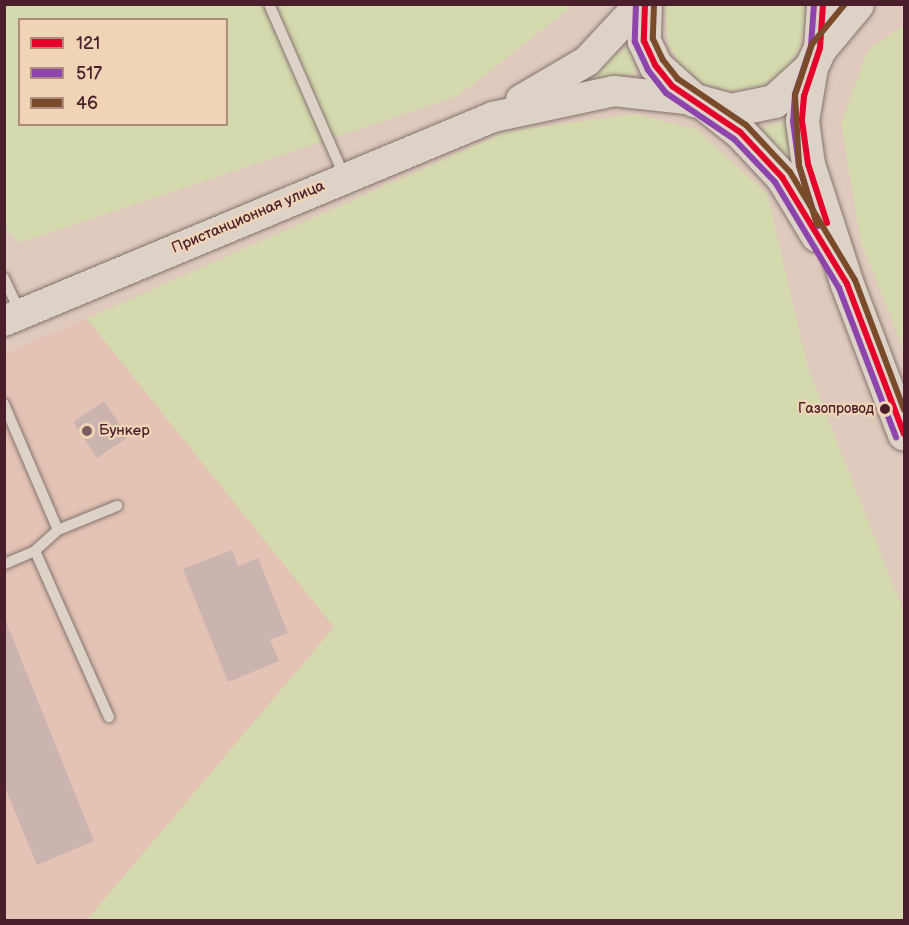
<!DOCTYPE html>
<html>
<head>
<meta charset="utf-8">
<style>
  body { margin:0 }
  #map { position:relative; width:909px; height:925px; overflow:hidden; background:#dfcabd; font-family:"Balsamiq Sans",sans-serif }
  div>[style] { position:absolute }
  .built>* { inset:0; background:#e4c3b4 }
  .green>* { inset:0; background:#d4daad }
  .building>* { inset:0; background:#cbb4af }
  .roads { filter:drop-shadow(0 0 2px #857470) drop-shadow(0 0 2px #857470) }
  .lane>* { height:10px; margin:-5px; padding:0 5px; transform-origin:5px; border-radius:5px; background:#ddd2c7 }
  .secondary>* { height:30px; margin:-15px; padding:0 15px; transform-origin:15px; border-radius:15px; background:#ddd2c7 }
  .primary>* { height:33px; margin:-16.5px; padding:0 16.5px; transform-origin:16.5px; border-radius:16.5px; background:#ddd2c7 }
  .bus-1>* { height:6px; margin:-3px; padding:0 3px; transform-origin:3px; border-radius:3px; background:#e4002b }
  .bus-2>* { height:6px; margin:-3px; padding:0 3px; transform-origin:3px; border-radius:3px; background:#8e44ad }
  .bus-3>* { height:6px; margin:-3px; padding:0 3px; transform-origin:3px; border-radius:3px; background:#7a4b2a }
  .dots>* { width:16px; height:16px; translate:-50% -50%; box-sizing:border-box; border:3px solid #f0d4b6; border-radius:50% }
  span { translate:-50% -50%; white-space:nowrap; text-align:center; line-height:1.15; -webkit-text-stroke:4.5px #f0d4b6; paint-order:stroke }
  .bus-label { font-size:14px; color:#4a1f2b }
  .right { translate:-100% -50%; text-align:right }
  .street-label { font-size:15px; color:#4a1f2b }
  .poi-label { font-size:15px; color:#4a1f2b }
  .left { translate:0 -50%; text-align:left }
  .frame { position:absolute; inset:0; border:6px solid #4a1f2b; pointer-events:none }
  .legend { position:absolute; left:18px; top:18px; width:210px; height:108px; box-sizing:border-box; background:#f0d4b6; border:2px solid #ae8c7e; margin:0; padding:8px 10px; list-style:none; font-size:18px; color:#4a1f2b }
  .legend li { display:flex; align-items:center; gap:12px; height:30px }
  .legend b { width:30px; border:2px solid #ae8c7e }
</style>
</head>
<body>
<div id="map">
  <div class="built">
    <i style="clip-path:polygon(87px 319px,334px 627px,87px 920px,5px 920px,4px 354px)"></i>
  </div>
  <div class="green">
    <i style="clip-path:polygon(804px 4px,806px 23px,799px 50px,783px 72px,759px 87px,731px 91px,705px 84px,682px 68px,668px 44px,665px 5px)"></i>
    <i style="clip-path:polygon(evenodd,5px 5px,574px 5px,458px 96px,19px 243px,5px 227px,5px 5px,20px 20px,226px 20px,226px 124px,20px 124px,20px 20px)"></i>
    <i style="clip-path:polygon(904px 25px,904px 350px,861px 242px,841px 124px,868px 50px)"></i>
    <i style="clip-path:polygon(628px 47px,637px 74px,578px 80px)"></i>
    <i style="clip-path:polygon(634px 114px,696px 129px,767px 194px,808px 368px,904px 613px,904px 920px,87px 920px,334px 627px,87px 319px,506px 132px)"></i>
    <i style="clip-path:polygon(789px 119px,817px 204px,759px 130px)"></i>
  </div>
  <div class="building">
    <i style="clip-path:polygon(104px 401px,128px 437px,97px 458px,73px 422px)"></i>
    <i style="clip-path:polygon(232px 550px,238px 566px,258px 558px,288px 633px,270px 640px,279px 661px,228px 682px,183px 569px)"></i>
    <i style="clip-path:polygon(5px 619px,94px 841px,37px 865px,4px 785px)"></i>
  </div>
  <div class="roads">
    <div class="lane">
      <i style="left:269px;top:4px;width:188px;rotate:66.4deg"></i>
      <i style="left:4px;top:278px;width:38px;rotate:65deg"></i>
      <i style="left:4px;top:404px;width:137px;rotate:66.8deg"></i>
      <i style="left:58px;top:530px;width:31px;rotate:138deg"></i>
      <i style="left:35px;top:551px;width:34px;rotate:157deg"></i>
      <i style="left:58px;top:530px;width:64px;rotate:-22.1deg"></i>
      <i style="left:35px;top:551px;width:182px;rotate:66deg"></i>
    </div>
    <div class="secondary">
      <i style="left:521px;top:100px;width:77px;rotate:-30.6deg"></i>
      <i style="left:587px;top:61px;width:78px;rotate:-47.1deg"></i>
      <i style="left:4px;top:321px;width:530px;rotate:-22.64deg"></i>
      <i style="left:493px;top:117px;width:124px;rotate:-12.1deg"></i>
      <i style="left:614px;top:91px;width:81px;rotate:6.4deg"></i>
    </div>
    <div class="primary">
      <i style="left:645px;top:4px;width:37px;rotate:92deg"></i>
      <i style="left:644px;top:41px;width:26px;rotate:65deg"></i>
      <i style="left:655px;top:65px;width:52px;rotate:41.9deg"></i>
      <i style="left:694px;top:100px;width:38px;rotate:15deg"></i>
      <i style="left:731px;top:110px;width:44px;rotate:-11.8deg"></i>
      <i style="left:774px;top:101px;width:50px;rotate:-42.6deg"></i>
      <i style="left:811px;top:67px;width:21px;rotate:-65deg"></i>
      <i style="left:820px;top:48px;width:44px;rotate:-86.1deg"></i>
      <i style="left:820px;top:48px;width:57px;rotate:-49.9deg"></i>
      <i style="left:811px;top:67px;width:55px;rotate:99.5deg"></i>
      <i style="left:802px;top:121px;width:43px;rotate:82.1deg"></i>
      <i style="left:808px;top:164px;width:126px;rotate:72deg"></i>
      <i style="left:847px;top:284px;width:160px;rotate:69.2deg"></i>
      <i style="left:706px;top:105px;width:43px;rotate:38.5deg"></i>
      <i style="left:740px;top:132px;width:62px;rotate:47deg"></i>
      <i style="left:782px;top:177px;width:68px;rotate:58.9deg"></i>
    </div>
  </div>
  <div class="bus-1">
    <i style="left:645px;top:4px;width:37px;rotate:92deg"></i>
    <i style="left:644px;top:41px;width:26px;rotate:65deg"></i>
    <i style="left:655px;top:65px;width:27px;rotate:51deg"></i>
    <i style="left:672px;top:86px;width:82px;rotate:34.1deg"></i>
    <i style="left:740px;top:132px;width:62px;rotate:47deg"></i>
    <i style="left:782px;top:177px;width:125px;rotate:58.7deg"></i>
    <i style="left:847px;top:284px;width:160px;rotate:69.2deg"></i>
    <i style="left:823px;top:4px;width:44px;rotate:93.9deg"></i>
    <i style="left:820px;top:48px;width:51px;rotate:108.4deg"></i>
    <i style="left:804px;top:96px;width:25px;rotate:95deg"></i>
    <i style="left:802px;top:121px;width:43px;rotate:82.1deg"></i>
    <i style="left:808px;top:164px;width:62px;rotate:72.1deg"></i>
  </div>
  <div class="bus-2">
    <i style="left:636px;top:4px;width:38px;rotate:92deg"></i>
    <i style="left:635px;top:42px;width:31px;rotate:65deg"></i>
    <i style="left:648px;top:70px;width:29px;rotate:52deg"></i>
    <i style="left:666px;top:93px;width:82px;rotate:34.1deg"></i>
    <i style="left:734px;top:139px;width:59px;rotate:46.4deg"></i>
    <i style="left:775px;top:182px;width:124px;rotate:58.9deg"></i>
    <i style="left:839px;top:288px;width:160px;rotate:69.1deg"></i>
    <i style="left:814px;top:4px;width:42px;rotate:94.1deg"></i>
    <i style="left:811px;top:46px;width:51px;rotate:108.4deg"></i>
    <i style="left:795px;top:94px;width:27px;rotate:94deg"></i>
    <i style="left:793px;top:121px;width:45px;rotate:82.4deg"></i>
    <i style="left:799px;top:166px;width:63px;rotate:72.4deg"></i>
  </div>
  <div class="bus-3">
    <i style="left:654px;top:4px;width:35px;rotate:92deg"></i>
    <i style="left:653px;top:39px;width:23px;rotate:65deg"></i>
    <i style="left:663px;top:60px;width:24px;rotate:52deg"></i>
    <i style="left:678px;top:79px;width:82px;rotate:34.1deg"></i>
    <i style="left:746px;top:125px;width:64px;rotate:46.9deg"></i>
    <i style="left:790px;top:172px;width:126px;rotate:59deg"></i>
    <i style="left:855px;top:280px;width:139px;rotate:69.3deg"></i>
    <i style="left:817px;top:225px;width:63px;rotate:-106.7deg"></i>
    <i style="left:799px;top:165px;width:70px;rotate:-93.3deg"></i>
    <i style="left:795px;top:95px;width:54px;rotate:-71.6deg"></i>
    <i style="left:812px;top:44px;width:52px;rotate:-50.5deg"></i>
  </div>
  <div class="dots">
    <i style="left:885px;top:409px;background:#4a1f2b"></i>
    <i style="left:87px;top:431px;background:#7e5b5e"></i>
  </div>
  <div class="bus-label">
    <span class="right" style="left:874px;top:409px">Газопровод</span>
  </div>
  <div class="street-label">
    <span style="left:248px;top:217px;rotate:-23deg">Пристанционная улица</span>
  </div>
  <div class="poi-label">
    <span class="left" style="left:99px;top:431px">Бункер</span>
  </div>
  <div class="frame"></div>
  <ul class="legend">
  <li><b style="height:8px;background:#e4002b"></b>121</li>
  <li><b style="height:8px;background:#8e44ad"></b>517</li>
  <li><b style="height:8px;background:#7a4b2a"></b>46</li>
  </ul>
</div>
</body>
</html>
